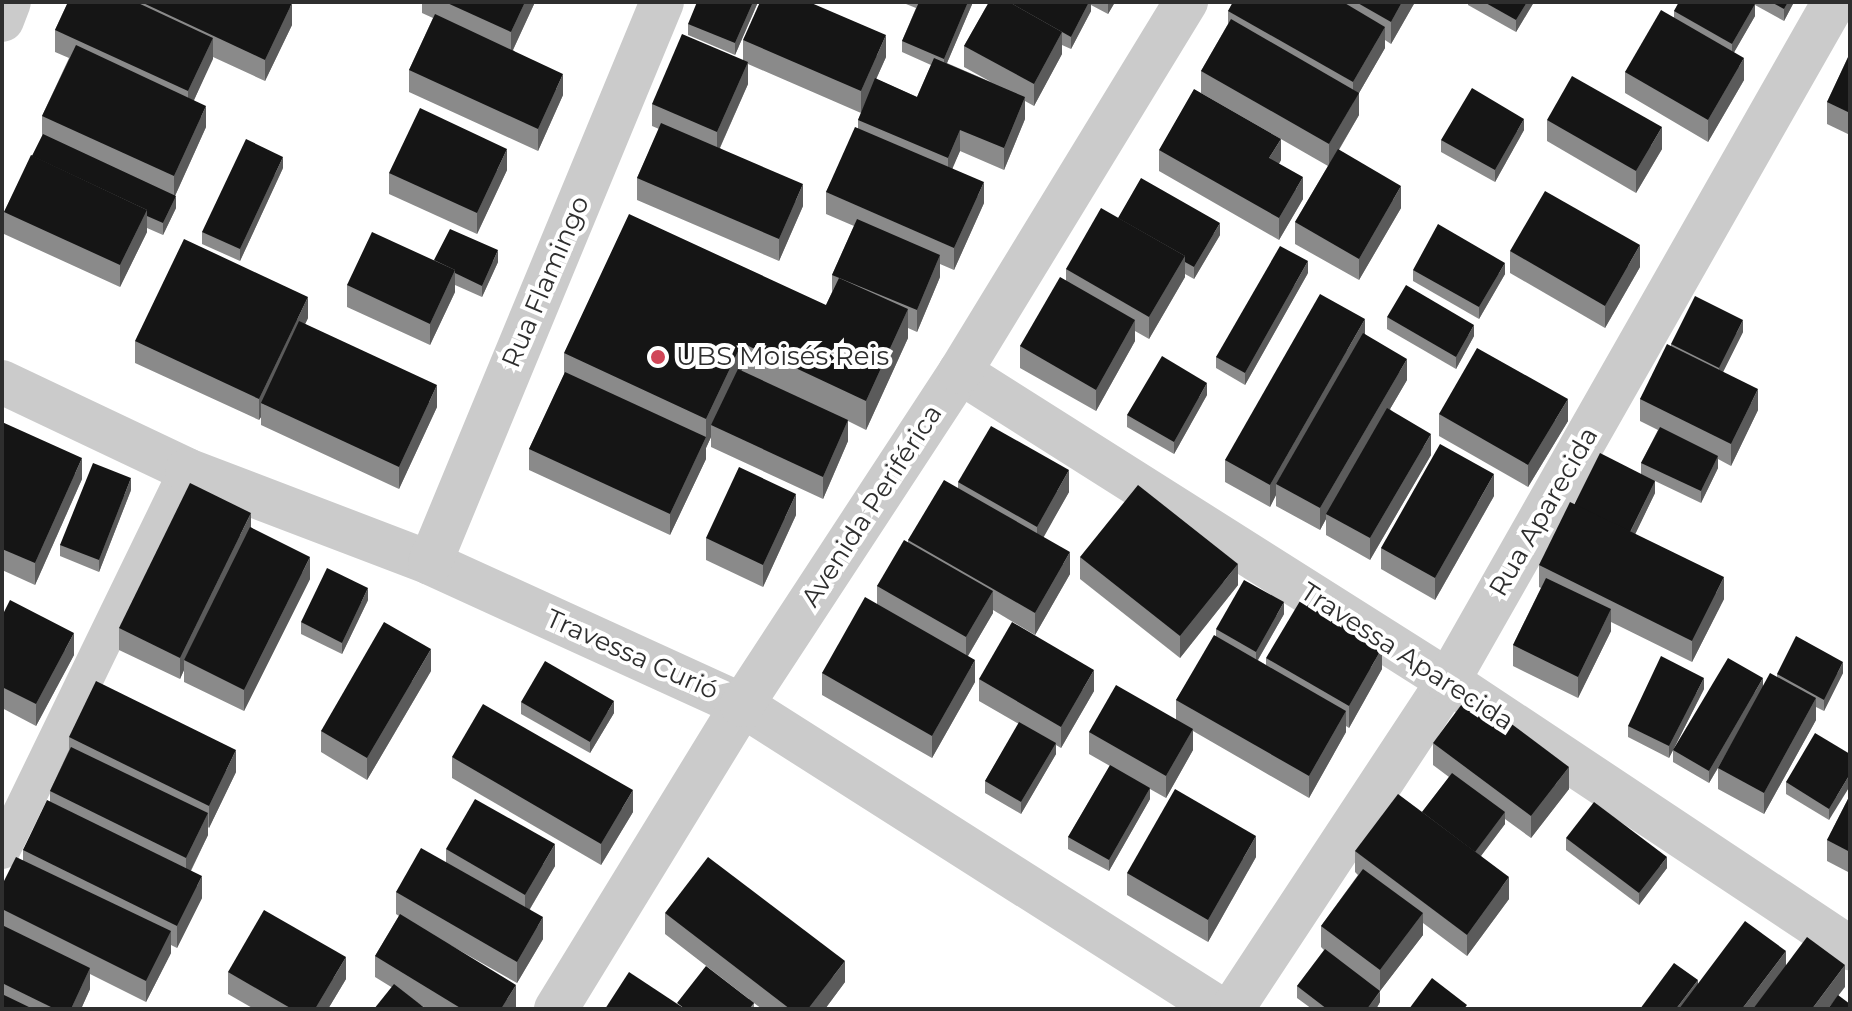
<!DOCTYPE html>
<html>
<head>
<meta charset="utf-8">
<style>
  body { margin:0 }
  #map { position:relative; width:1852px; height:1011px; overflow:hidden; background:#fff; font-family:Montserrat,sans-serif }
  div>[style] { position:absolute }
  .lane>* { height:36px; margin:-18px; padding:0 18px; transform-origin:18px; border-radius:18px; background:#cbcbcb }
  .street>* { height:44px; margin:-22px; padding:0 22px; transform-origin:22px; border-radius:22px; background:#cbcbcb }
  .wall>* { inset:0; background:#8a8a8a }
  .shaded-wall>* { inset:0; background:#5b5b5b }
  .building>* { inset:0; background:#151515 }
  .dots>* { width:22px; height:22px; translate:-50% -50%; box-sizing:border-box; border:4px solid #fff; border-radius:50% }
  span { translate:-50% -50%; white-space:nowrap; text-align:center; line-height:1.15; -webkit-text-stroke:8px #fff; paint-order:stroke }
  .street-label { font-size:26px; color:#2e2e2e }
  .poi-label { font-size:26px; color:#2e2e2e }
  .left { translate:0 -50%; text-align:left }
  .frame { position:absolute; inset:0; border:4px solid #2e2e2e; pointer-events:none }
</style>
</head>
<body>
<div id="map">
  <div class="lane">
    <i style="left:2px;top:851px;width:424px;rotate:-64.1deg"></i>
  </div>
  <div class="street">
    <i style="left:2px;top:20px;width:19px;rotate:-69deg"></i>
    <i style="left:960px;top:372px;width:578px;rotate:32.34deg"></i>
    <i style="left:1448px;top:681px;width:483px;rotate:33.6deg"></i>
    <i style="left:2px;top:382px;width:205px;rotate:25.4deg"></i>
    <i style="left:187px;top:470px;width:260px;rotate:20.9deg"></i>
    <i style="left:430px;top:563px;width:343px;rotate:24.5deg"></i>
    <i style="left:742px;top:705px;width:566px;rotate:32.46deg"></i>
    <i style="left:430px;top:563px;width:607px;rotate:-67.53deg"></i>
    <i style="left:556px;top:1009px;width:356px;rotate:-58.5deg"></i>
    <i style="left:742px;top:705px;width:398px;rotate:-56.8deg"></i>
    <i style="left:960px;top:372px;width:434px;rotate:-58.6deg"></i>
    <i style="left:1232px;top:1009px;width:393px;rotate:-56.6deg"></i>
    <i style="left:1448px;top:681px;width:781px;rotate:-60.38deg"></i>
  </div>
  <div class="wall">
    <i style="clip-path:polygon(68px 2px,290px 2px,292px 25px,265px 81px,213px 57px,194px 100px,206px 127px,175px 196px,176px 208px,163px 235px,147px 228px,147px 232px,120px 287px,4px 234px,4px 212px,42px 136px,42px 116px,69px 58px,55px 52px,55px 30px)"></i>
    <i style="clip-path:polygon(422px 2px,535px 2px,513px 50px,563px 95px,538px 151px,409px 92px,409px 70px,433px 18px,422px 13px)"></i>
    <i style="clip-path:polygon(758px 2px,735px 55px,688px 35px,688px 24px)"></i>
    <i style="clip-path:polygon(906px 2px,973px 2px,947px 63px,991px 82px,964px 67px,964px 46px,989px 2px,1115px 2px,1108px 14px,1091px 5px,1091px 11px,1071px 49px,1062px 45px,1062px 54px,1034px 106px,1025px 101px,1025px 119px,1004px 170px,960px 151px,952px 168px,984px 203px,954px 270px,940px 264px,940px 277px,917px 332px,908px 328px,908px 338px,866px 430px,848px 421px,848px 441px,823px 499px,711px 447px,711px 437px,706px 448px,706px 459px,670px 535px,529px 470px,529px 449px,564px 375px,564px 353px,826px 305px,832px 292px,832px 275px,854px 226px,826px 214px,826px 192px,858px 128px,858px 120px,861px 113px,748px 64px,748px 84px,720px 148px,803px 206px,779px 261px,637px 200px,637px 178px,659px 129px,652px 126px,652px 104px,743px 60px,743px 40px,886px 57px,876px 79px,917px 97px,931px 65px,902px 52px,902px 41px,916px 8px,906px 4px)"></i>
    <i style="clip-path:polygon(1233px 2px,1415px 2px,1391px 44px,1385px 40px,1385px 48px,1359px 93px,1359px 115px,1339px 150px,1401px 208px,1359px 280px,1295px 244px,1295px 222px,1328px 166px,1201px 93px,1201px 71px,1228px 24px,1228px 11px)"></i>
    <i style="clip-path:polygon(1468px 2px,1534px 2px,1516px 32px,1468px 5px)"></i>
    <i style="clip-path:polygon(1679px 2px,1794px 2px,1784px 21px,1755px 5px,1755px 16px,1734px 52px,1744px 80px,1708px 142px,1625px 93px,1625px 72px,1674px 17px,1674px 11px)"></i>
    <i style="clip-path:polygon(1850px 53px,1850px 135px,1827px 124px,1827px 102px)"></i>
    <i style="clip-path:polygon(1547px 120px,1662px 149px,1636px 193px,1547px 141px)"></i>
    <i style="clip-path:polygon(1524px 130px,1495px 182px,1441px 152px,1441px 140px)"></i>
    <i style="clip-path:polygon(1159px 150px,1281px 160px,1279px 164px,1303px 199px,1279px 240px,1159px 171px)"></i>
    <i style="clip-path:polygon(283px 168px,240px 261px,202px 244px,202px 232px)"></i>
    <i style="clip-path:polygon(507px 170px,477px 234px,389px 194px,389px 173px)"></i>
    <i style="clip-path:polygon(1118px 218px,1220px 235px,1194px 279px,1185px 274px,1185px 277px,1149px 339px,1135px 331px,1135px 341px,1096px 411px,1020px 368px,1020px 346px,1066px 280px,1066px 269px)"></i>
    <i style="clip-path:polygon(1510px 251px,1640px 267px,1605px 328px,1510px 273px)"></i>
    <i style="clip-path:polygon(434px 260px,498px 262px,482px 297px,455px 285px,455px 292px,430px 345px,347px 307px,347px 285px)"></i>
    <i style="clip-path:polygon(1413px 270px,1505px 274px,1479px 319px,1413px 281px)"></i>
    <i style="clip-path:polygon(1308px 273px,1245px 385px,1216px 368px,1216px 357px)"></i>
    <i style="clip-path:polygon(1387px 317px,1474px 336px,1456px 369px,1387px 329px)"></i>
    <i style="clip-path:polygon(308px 318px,305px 324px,437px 407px,399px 489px,261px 425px,261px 417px,259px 420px,135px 363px,135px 341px)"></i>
    <i style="clip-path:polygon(1743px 332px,1723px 372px,1758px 410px,1731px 466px,1718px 459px,1718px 468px,1701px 503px,1655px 481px,1655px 493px,1635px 534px,1724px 599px,1692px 662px,1611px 622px,1611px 631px,1578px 698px,1513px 666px,1513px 645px,1541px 588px,1539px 587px,1539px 565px,1574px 505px,1641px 474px,1641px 463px,1658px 430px,1640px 421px,1640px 399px,1671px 346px,1671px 344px)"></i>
    <i style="clip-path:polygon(1365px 334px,1407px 380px,1390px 409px,1431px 455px,1370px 560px,1326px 535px,1326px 519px,1320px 530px,1276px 506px,1276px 495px,1270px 507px,1225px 482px,1225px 460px)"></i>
    <i style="clip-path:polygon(1207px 395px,1174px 454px,1127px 427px,1127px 415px)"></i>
    <i style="clip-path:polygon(1439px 414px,1568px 421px,1528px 487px,1439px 436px)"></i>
    <i style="clip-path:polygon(2px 422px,82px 479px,35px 585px,2px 570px)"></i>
    <i style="clip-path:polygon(958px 482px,1069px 492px,1043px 537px,1070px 574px,1035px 635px,993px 610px,993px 613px,968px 656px,975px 682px,932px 758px,822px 695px,822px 673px,877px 604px,877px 586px,908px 543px,908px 540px,958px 488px)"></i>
    <i style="clip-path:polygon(131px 490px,99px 572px,60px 556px,60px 545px)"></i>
    <i style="clip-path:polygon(1494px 496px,1435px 600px,1381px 569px,1381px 548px)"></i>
    <i style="clip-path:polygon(796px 515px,763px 587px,706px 560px,706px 538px)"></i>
    <i style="clip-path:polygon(251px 527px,310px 579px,244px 711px,184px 682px,184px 670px,180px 679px,119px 650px,119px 628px)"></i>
    <i style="clip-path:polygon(1080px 557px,1238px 585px,1180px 658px,1080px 579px)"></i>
    <i style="clip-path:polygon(368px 600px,342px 654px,301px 634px,301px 622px)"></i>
    <i style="clip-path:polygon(1284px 614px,1258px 660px,1266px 665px,1266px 658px,1382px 669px,1349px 728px,1346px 726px,1346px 732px,1309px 798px,1193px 731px,1193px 750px,1166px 798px,1150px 789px,1150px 799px,1109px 871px,1068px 849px,1068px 837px,1110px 766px,1089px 754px,1089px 732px,1176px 719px,1176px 700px,1216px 636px,1216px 629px)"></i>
    <i style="clip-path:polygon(2px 616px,74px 655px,36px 726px,2px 708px)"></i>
    <i style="clip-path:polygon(431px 671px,367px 780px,321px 752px,321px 731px)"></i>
    <i style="clip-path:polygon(1843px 673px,1824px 711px,1816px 707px,1816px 720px,1764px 814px,1718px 789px,1718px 768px,1709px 783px,1673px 762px,1673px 750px,1669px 758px,1628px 737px,1628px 726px,1704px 689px,1674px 748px,1777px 677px,1777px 674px)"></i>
    <i style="clip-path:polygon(979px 679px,1094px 691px,1061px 748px,1056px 745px,1056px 754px,1021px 814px,985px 793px,985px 781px,1019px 724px,979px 701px)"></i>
    <i style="clip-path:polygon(521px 702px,614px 713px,590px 753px,521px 714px)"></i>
    <i style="clip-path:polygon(69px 737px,236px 772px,209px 828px,208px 827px,208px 835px,191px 871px,202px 898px,177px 948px,171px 945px,171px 953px,146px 1002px,90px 974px,90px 989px,81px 1009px,2px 1009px,2px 885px,23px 860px,23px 850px,50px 801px,50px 791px,69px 750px)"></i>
    <i style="clip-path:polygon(1433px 743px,1569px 789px,1531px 838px,1505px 819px,1505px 824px,1481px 856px,1509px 899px,1467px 956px,1423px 923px,1423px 935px,1380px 991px,1380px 1002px,1376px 1009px,1312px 1009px,1297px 998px,1297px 986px,1324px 950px,1321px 947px,1321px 926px,1358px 875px,1355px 872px,1355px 851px,1422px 812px,1449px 777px,1433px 765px)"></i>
    <i style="clip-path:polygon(1850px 754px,1829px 820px,1786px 794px,1786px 782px)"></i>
    <i style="clip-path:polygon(452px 757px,633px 812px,601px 865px,452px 778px)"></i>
    <i style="clip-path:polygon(1850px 795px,1850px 873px,1827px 861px,1827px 840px)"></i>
    <i style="clip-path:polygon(1566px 838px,1667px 868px,1639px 905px,1566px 850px)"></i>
    <i style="clip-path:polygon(446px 849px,555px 866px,530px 909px,543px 939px,517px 983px,450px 945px,516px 1007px,515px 1009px,427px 1009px,375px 977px,375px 956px,399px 916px,396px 914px,396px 892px,446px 862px)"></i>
    <i style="clip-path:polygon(1256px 857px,1208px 942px,1127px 895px,1127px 873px)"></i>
    <i style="clip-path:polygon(665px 913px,845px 982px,825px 1009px,762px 1009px,754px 1003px,754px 1009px,677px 1004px,749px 999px,665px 934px)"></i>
    <i style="clip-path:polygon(228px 972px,346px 979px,328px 1009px,254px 1009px,228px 994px)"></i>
  </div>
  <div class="shaded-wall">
    <i style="clip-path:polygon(525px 2px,535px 2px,511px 54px,511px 32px)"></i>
    <i style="clip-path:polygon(753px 2px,758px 2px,735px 55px,735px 43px)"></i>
    <i style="clip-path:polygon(968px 2px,973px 2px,944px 70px,944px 59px)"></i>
    <i style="clip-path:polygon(1089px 2px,1091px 2px,1091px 11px,1071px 49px,1071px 37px)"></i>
    <i style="clip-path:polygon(1108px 2px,1115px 2px,1108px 14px)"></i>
    <i style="clip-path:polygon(1402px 2px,1415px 2px,1391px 44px,1391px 22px)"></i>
    <i style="clip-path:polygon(1527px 2px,1534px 2px,1516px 32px,1516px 20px)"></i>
    <i style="clip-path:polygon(1788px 2px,1794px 2px,1784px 21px,1784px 9px)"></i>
    <i style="clip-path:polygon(292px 3px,292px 25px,265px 81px,265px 60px)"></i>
    <i style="clip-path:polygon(1755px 4px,1755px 16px,1732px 56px,1732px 44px)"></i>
    <i style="clip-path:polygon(1385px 27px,1385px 48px,1359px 93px,1359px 115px,1329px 166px,1329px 144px,1353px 103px,1353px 82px)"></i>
    <i style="clip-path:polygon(1062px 32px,1062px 54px,1034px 106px,1034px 84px)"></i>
    <i style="clip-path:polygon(886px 35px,886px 57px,861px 113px,861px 91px)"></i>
    <i style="clip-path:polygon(213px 38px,213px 59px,188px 113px,188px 91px)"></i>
    <i style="clip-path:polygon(1744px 58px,1744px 80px,1708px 142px,1708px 120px)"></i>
    <i style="clip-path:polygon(748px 62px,748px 84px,717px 154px,717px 132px)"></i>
    <i style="clip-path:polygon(563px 74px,563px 95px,538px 151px,538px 129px)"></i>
    <i style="clip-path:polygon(1025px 97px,1025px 119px,1004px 170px,1004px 148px)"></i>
    <i style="clip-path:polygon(206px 106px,206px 127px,174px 198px,174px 176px)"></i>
    <i style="clip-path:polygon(1524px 119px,1524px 130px,1495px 182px,1495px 170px)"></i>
    <i style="clip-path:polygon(1662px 127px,1662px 149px,1636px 193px,1636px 171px)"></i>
    <i style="clip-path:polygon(960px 130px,960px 151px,948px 179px,948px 158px)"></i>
    <i style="clip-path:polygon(1281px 139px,1281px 160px,1269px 180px,1269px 158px)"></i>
    <i style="clip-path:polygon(507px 149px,507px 170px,477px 234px,477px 213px)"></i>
    <i style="clip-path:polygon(283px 157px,283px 168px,240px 261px,240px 249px)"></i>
    <i style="clip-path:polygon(1303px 177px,1303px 199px,1279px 240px,1279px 218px)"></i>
    <i style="clip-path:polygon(984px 182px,984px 203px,954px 270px,954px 248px)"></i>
    <i style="clip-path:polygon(803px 184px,803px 206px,779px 261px,779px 239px)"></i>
    <i style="clip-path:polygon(1401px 186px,1401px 208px,1359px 280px,1359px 259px)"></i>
    <i style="clip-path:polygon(176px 196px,176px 208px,163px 235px,163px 223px)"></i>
    <i style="clip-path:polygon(147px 210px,147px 232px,120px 287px,120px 265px)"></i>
    <i style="clip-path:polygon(1220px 223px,1220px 235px,1194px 279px,1194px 267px)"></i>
    <i style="clip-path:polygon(1640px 245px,1640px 267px,1605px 328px,1605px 306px)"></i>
    <i style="clip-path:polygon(498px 250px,498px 262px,482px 297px,482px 286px)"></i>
    <i style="clip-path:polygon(940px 255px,940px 277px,917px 332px,917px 310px)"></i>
    <i style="clip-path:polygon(1185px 256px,1185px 277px,1149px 339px,1149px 317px)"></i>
    <i style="clip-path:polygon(1308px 261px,1308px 273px,1245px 385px,1245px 373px)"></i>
    <i style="clip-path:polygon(1505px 263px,1505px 274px,1479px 319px,1479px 307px)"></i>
    <i style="clip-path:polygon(455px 270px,455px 292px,430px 345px,430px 324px)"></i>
    <i style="clip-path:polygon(308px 297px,308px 318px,266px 405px,261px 403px,261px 417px,259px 420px,259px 399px)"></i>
    <i style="clip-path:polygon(908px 309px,908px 338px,866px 430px,866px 401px)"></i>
    <i style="clip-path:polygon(1365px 319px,1365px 341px,1276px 484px,1276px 495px,1270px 507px,1270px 485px)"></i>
    <i style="clip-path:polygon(1135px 320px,1135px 341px,1096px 411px,1096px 390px)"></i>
    <i style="clip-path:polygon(1743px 320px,1743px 332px,1719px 380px,1719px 368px)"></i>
    <i style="clip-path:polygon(1474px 325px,1474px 336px,1456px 369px,1456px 357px)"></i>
    <i style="clip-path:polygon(742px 343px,742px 372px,711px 425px,711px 437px,706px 448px,706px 459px,670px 535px,670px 514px,706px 437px,706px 419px)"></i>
    <i style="clip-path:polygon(1407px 359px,1407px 380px,1328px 515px,1326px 514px,1326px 519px,1320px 530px,1320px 508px)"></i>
    <i style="clip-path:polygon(1207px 383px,1207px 395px,1174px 454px,1174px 442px)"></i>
    <i style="clip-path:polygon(437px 385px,437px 407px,399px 489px,399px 467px)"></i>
    <i style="clip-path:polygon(1758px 389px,1758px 410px,1731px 466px,1731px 444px)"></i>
    <i style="clip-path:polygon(1568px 399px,1568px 421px,1528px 487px,1528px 465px)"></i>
    <i style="clip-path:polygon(848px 420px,848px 441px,823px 499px,823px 477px)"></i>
    <i style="clip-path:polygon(1431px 434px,1431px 455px,1370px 560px,1370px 538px)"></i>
    <i style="clip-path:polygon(1718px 456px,1718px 468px,1701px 503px,1701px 491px)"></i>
    <i style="clip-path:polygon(82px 458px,82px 479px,35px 585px,35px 563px)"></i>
    <i style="clip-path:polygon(1069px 470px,1069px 492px,1037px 549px,1037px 527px)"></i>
    <i style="clip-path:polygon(1494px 474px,1494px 496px,1435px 600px,1435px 578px)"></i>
    <i style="clip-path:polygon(131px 478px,131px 490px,99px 572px,99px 560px)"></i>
    <i style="clip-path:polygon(1655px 481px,1655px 493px,1630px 545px,1630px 533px)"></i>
    <i style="clip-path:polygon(796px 494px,796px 515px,763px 587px,763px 565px)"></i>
    <i style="clip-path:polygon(251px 513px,251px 534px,184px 660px,184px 670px,180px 679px,180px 658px)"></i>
    <i style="clip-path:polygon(1070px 552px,1070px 574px,1035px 635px,1035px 613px)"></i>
    <i style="clip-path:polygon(310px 557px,310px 579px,244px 711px,244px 690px)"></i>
    <i style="clip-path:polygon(1238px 564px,1238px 585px,1180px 658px,1180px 636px)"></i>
    <i style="clip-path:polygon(1724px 577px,1724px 599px,1692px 662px,1692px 641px)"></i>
    <i style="clip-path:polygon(368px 588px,368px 600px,342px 654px,342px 643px)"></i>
    <i style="clip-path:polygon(993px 591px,993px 613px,966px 659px,966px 637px)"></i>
    <i style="clip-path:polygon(1284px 602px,1284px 614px,1256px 663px,1256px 652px)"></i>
    <i style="clip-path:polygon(1611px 609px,1611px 631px,1578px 698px,1578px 677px)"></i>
    <i style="clip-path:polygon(74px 633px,74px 655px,36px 726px,36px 704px)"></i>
    <i style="clip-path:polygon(1382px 648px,1382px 669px,1349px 728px,1349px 706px)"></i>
    <i style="clip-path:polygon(431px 649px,431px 671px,367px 780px,367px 758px)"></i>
    <i style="clip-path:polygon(975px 660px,975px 682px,932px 758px,932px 736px)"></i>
    <i style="clip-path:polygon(1843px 662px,1843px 673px,1824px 711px,1824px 700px)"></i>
    <i style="clip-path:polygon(1094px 670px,1094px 691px,1061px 748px,1061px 727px)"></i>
    <i style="clip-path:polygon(1704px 678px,1704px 689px,1669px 758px,1669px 746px)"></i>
    <i style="clip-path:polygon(1763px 678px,1763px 690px,1709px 783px,1709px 771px)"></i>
    <i style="clip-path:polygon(1816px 698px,1816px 720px,1764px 814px,1764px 793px)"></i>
    <i style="clip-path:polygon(614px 701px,614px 713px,590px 753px,590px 742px)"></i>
    <i style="clip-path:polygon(1346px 711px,1346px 732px,1309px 798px,1309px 776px)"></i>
    <i style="clip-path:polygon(1193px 729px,1193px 750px,1166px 798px,1166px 776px)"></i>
    <i style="clip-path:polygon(1056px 743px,1056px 754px,1021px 814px,1021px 802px)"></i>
    <i style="clip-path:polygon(236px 750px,236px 772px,209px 828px,209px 806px)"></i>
    <i style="clip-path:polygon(1569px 767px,1569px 789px,1531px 838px,1531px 816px)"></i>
    <i style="clip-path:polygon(1850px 774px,1850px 786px,1829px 820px,1829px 809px)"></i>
    <i style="clip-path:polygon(1150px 788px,1150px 799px,1109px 871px,1109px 860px)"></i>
    <i style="clip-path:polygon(633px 790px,633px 812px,601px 865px,601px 844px)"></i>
    <i style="clip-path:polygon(1505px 812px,1505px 824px,1474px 865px,1474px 853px)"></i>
    <i style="clip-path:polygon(208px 813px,208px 835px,186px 880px,186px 858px)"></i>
    <i style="clip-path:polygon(1256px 836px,1256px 857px,1208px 942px,1208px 920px)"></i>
    <i style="clip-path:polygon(555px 844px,555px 866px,525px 917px,525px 895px)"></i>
    <i style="clip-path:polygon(1667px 857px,1667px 868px,1639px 905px,1639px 893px)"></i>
    <i style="clip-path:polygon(202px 876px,202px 898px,177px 948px,177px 926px)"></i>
    <i style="clip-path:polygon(1509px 877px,1509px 899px,1467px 956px,1467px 935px)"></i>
    <i style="clip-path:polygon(1423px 913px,1423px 935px,1380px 991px,1380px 1002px,1376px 1009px,1367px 1009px,1380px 992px,1380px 970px)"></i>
    <i style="clip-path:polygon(543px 917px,543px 939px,517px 983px,517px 962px)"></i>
    <i style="clip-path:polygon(171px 931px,171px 953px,146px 1002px,146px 981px)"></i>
    <i style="clip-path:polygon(1786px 951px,1786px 973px,1758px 1009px,1742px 1009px)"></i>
    <i style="clip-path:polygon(346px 957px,346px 979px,328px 1009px,315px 1009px)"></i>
    <i style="clip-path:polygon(845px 961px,845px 982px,825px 1009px,808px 1009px)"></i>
    <i style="clip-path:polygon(1845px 965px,1845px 987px,1828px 1009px,1812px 1009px)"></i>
    <i style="clip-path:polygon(90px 968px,90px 989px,81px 1009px,71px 1009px)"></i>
    <i style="clip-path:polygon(1698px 980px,1698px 992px,1685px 1009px,1676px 1009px)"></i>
    <i style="clip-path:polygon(516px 985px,516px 1007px,515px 1009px,501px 1009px)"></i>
  </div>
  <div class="building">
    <i style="clip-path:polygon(68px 2px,136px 2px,213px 38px,188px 91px,55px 30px)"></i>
    <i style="clip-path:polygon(141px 2px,290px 2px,292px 3px,265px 60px)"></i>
    <i style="clip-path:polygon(445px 2px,525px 2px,511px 32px)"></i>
    <i style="clip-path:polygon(697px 2px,753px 2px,735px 43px,688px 24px)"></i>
    <i style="clip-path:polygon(760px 2px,809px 2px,886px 35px,861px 91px,743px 40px)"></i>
    <i style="clip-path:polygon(919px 2px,968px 2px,944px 59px,902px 41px)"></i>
    <i style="clip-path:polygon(989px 2px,1009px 2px,1062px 32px,1034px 84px,964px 46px)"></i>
    <i style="clip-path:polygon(1009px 2px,1089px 2px,1071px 37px)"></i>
    <i style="clip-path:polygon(1233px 2px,1343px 2px,1385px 27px,1353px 82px,1228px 11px)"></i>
    <i style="clip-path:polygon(1356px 2px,1402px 2px,1391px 22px)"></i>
    <i style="clip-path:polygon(1484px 2px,1527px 2px,1516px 20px)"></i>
    <i style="clip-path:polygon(1679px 2px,1751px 2px,1755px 4px,1732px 44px,1674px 11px)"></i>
    <i style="clip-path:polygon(1771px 2px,1788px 2px,1784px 9px)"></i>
    <i style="clip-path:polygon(1661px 10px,1744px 58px,1708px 120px,1625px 72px)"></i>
    <i style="clip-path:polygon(435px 14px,563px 74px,538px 129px,409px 70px)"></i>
    <i style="clip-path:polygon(1231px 19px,1359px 93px,1329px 144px,1201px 71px)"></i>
    <i style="clip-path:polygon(682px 34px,748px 62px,717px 132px,652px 104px)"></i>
    <i style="clip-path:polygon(76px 45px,206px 106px,174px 176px,42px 116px)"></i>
    <i style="clip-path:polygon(1850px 53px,1850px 113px,1827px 102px)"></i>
    <i style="clip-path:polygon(934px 58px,1025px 97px,1004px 148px,960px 130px,948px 158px,858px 120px,875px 78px,917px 97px)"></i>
    <i style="clip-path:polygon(1572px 76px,1662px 127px,1636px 171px,1547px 120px)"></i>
    <i style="clip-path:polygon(1472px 88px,1524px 119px,1495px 170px,1441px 140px)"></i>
    <i style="clip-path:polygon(1194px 89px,1281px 139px,1269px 158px,1303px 177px,1279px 218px,1159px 150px)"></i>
    <i style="clip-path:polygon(420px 108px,507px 149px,477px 213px,389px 173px)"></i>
    <i style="clip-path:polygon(661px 123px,803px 184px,779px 239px,637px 178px)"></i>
    <i style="clip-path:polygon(855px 127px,984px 182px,954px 248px,826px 192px)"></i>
    <i style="clip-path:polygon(43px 134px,176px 196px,163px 223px,147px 216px,147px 210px,32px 156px)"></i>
    <i style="clip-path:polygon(246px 139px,283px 157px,240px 249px,202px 232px)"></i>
    <i style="clip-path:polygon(1338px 149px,1401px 186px,1359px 259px,1295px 222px)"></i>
    <i style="clip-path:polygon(31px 155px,147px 210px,120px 265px,4px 212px)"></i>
    <i style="clip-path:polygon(1141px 178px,1220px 223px,1194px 267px,1185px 262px,1185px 256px,1118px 218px)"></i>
    <i style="clip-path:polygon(1545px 191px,1640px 245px,1605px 306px,1510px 251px)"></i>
    <i style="clip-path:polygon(1101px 208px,1185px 256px,1149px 317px,1066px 269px)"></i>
    <i style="clip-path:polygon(629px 214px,826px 305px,839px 278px,908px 309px,866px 401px,742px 343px,706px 419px,564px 353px)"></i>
    <i style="clip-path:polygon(857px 219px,940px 255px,917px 310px,832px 275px)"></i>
    <i style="clip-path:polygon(1438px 224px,1505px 263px,1479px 307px,1413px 270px)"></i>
    <i style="clip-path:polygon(450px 229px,498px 250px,482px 286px,455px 273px,455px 270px,434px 260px)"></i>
    <i style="clip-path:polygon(372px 232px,455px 270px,430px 324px,347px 285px)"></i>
    <i style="clip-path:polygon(184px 239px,308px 297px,259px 399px,135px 341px)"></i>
    <i style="clip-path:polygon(1280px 246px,1308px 261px,1245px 373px,1216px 357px)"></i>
    <i style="clip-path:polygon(1060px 277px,1135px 320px,1096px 390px,1020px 346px)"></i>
    <i style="clip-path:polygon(1406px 285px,1474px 325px,1456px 357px,1387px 317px)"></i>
    <i style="clip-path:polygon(1320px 294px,1365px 319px,1270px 485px,1225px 460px)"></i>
    <i style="clip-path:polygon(1695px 296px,1743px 320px,1719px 368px,1671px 344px)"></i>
    <i style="clip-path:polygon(299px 321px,437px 385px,399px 467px,261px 403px)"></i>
    <i style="clip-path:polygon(1363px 333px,1407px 359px,1320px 508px,1276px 484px)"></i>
    <i style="clip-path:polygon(1667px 344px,1758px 389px,1731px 444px,1640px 399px)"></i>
    <i style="clip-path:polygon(1477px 348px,1568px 399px,1528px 465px,1439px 414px)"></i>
    <i style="clip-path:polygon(1162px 356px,1207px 383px,1174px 442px,1127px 415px)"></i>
    <i style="clip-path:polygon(738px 369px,848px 420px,823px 477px,711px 425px)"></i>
    <i style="clip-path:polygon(565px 372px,706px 437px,670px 514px,529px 449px)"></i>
    <i style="clip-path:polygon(1387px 408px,1431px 434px,1370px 538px,1326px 514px)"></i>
    <i style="clip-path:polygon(2px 422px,82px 458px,35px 563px,2px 549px)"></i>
    <i style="clip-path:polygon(991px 426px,1069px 470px,1037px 527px,958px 482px)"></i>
    <i style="clip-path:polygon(1660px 427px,1718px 456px,1701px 491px,1641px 463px)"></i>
    <i style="clip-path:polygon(1440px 444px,1494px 474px,1435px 578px,1381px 548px)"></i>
    <i style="clip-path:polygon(1600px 453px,1655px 481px,1630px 532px,1574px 505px)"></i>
    <i style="clip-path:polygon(93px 463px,131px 478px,99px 560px,60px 545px)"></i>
    <i style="clip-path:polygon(739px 467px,796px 494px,763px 565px,706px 538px)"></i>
    <i style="clip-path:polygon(944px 480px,1070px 552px,1035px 613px,908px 540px)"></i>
    <i style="clip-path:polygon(190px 483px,251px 513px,180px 658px,119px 628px)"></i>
    <i style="clip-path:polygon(1138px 485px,1238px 564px,1180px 636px,1080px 557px)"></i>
    <i style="clip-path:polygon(1570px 502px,1724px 577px,1692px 641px,1539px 565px)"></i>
    <i style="clip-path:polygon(250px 527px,310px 557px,244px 690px,184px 660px)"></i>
    <i style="clip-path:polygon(904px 540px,993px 591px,966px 637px,877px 586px)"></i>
    <i style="clip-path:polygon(327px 568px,368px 588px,342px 643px,301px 622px)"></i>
    <i style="clip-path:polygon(1546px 578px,1611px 609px,1578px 677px,1513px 645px)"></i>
    <i style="clip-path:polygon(1244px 580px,1284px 602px,1256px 652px,1216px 629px)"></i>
    <i style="clip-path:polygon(865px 597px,975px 660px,932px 736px,822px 673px)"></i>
    <i style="clip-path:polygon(10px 600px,74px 633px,36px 704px,2px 687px,2px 616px)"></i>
    <i style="clip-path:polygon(1300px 601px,1382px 648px,1349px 706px,1266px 658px)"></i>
    <i style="clip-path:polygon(384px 622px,431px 649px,367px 758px,321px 731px)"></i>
    <i style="clip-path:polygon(1012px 622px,1094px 670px,1061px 727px,979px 679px)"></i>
    <i style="clip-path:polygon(1214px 635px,1346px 711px,1309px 776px,1176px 700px)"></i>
    <i style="clip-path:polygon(1796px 636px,1843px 662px,1824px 700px,1777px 674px)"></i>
    <i style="clip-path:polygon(1661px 656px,1704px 678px,1669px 746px,1628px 726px)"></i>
    <i style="clip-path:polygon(1728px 658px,1763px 678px,1709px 771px,1673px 750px)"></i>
    <i style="clip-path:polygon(545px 661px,614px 701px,590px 742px,521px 702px)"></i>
    <i style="clip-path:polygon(1770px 673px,1816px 698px,1764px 793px,1718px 768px)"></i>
    <i style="clip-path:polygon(96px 681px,236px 750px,209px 806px,69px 737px)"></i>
    <i style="clip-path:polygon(1116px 685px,1193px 729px,1166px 776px,1089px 732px)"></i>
    <i style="clip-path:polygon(1470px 693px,1569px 767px,1531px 816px,1433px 743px)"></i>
    <i style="clip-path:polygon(483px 704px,633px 790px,601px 844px,452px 757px)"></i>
    <i style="clip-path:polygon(1019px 722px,1056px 743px,1021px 802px,985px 781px)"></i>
    <i style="clip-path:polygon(1815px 733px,1850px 754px,1850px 774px,1829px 809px,1786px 782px)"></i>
    <i style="clip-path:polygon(71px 747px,208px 813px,186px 858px,50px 791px)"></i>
    <i style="clip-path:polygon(1110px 765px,1150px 788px,1109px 860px,1068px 837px)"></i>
    <i style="clip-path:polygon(1452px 773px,1505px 812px,1475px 852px,1422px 812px)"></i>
    <i style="clip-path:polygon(1175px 789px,1256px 836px,1208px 920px,1127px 873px)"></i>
    <i style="clip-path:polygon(1398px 794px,1509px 877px,1467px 935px,1355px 851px)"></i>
    <i style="clip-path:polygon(1850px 795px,1850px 852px,1827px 840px)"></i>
    <i style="clip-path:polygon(475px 799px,555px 844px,525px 895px,446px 849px)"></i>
    <i style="clip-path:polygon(47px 800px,202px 876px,177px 926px,23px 850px)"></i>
    <i style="clip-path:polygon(1594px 802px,1667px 857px,1639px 893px,1566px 838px)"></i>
    <i style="clip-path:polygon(421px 848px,543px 917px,517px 962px,396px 892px)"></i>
    <i style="clip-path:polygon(16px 857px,171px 931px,146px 981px,2px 909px,2px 885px)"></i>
    <i style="clip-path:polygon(708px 857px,845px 961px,808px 1009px,790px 1009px,665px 913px)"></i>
    <i style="clip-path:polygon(1363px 869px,1423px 913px,1380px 970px,1321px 926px)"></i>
    <i style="clip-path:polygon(264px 910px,346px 957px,315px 1009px,292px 1009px,228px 972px)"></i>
    <i style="clip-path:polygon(400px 914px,516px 985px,501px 1009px,462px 1009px,375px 956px)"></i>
    <i style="clip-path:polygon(1745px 921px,1786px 951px,1742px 1009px,1679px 1009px)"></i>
    <i style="clip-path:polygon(2px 925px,90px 968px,71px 1009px,55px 1009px,2px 983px)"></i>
    <i style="clip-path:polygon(1807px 937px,1845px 965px,1812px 1009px,1753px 1009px)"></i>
    <i style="clip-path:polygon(1325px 949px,1380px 991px,1367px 1009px,1327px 1009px,1297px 986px)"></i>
    <i style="clip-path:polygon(1674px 963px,1698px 980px,1676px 1009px,1640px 1009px)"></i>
    <i style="clip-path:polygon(706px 966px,754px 1003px,749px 1009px,685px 1009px,677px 1003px)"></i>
    <i style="clip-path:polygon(629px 972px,685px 1009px,605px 1009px)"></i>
    <i style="clip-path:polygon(1432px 978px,1467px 1005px,1464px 1009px,1409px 1009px)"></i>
    <i style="clip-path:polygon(394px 984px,426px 1009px,374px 1009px)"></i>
    <i style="clip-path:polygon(2px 994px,33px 1009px,2px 1009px)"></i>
    <i style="clip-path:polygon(1838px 995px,1850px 1004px,1850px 1009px,1828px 1009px)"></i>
  </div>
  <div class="dots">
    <i style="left:658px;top:357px;background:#d04557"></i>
  </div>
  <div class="street-label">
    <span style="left:546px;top:282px;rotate:-67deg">Rua Flamingo</span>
    <span style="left:872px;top:506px;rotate:-57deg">Avenida Periférica</span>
    <span style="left:1544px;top:512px;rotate:-60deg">Rua Aparecida</span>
    <span style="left:632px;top:655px;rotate:24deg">Travessa Curió</span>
    <span style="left:1407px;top:657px;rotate:33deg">Travessa Aparecida</span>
  </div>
  <div class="poi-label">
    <span class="left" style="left:676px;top:357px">UBS Moisés Reis</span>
  </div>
  <div class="frame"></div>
</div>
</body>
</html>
